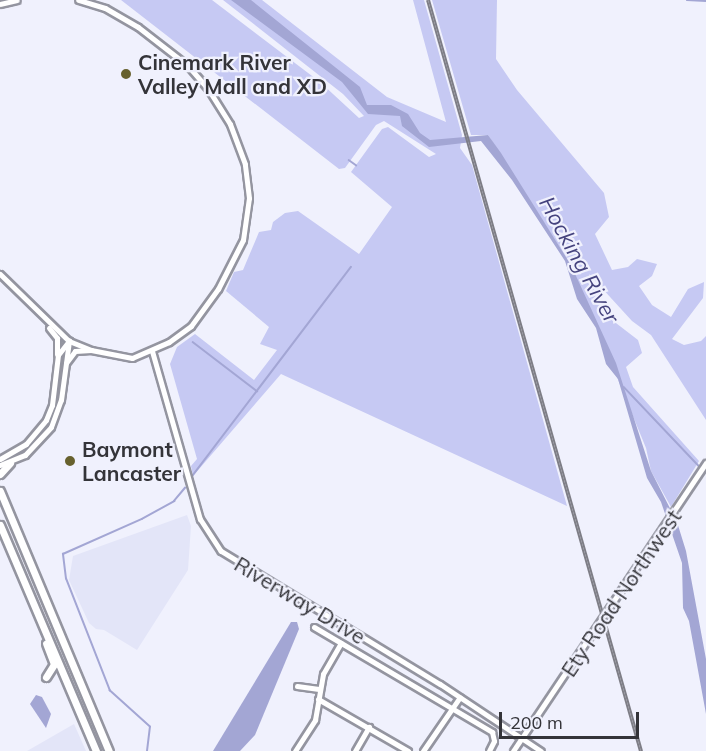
<!DOCTYPE html>
<html>
<head>
<meta charset="utf-8">
<style>
	body { margin:0 }
	#map { position:relative; width:706px; height:751px; overflow:hidden; background:#f0f1fd; font-family:Mulish,sans-serif }
	div>[style] { position:absolute }
	.built>* { inset:0; background:#e3e5f8 }
	.green>* { inset:0; background:#c6c9f3 }
	.water>* { inset:0; background:#a3a6d4 }
	.stream>* { height:1.5px; margin:-0.75px; padding:0 0.75px; transform-origin:0.75px; border-radius:0.75px; background:#a3a6d4 }
	.roads { filter:drop-shadow(2px 0 #9495a0) drop-shadow(-2px 0 #9495a0) drop-shadow(0 2px #9495a0) drop-shadow(0 -2px #9495a0) }
	.minor>* { height:5px; margin:-2.5px; padding:0 2.5px; transform-origin:2.5px; border-radius:2.5px; background:#fff }
	.major>* { height:7px; margin:-3.5px; padding:0 3.5px; transform-origin:3.5px; border-radius:3.5px; background:#fff }
	.rail>* { height:4px; margin-top:-2px; transform-origin:0; background:repeating-linear-gradient(90deg,#f0f1fd 0 4.5px,#7e7e86 0 9px); box-sizing:border-box; border-block:2px solid #7e7e86 }
	.dots>* { width:16px; height:16px; translate:-50% -50%; box-sizing:border-box; border:3px solid #f0f1fd; border-radius:50% }
	span { translate:-50% -50%; white-space:nowrap; text-align:center; line-height:1.15; -webkit-text-stroke:4.5px #f0f1fd; paint-order:stroke }
	.poi-label { font-size:21px; color:#343439; font-weight:700 }
	.left { translate:0 -50%; text-align:left }
	.street-label { font-size:21px; color:#343439 }
	.water-label { font-size:22px; color:#45437e; font-style:italic }
	.scale { position:absolute; left:499px; top:712px; width:140px; height:27px; box-sizing:border-box; border:3px solid #343439; border-top:0; padding-left:8px; font-size:18px; line-height:21px; white-space:nowrap; color:#343439; -webkit-text-stroke:4px #f0f1fd; paint-order:stroke }
</style>
</head>
<body>
<div id="map">
	<div class="built">
		<i style="clip-path:polygon(187px 515px,191px 526px,188px 570px,137px 650px,104px 630px,96px 629px,89px 623px,69px 580px,73px 556px)"></i>
		<i style="clip-path:polygon(74px 724px,86px 751px,27px 751px)"></i>
	</div>
	<div class="green">
		<i style="clip-path:polygon(121px 0,212px 0,320px 82px,359px 118px,364px 116px,343px 94px,223px 0,262px 0,387px 97px,446px 122px,413px 0,424px 0,462px 135px,460px 148px,472px 165px,567px 506px,281px 374px,193px 476px,191px 466px,197px 459px,170px 364px,177px 347px,195px 334px,254px 380px,277px 350px,260px 344px,269px 327px,226px 291px,234px 272px,243px 270px,259px 232px,271px 230px,273px 222px,285px 213px,298px 211px,359px 254px,392px 207px,351px 172px,382px 129px,388px 127px,429px 157px,436px 154px,384px 121px,376px 125px,345px 168px,339px 169px)"></i>
		<i style="clip-path:polygon(432px 0,497px 0,496px 59px,517px 90px,604px 193px,609px 217px,595px 234px,612px 270px,628px 267px,637px 259px,657px 264px,652px 276px,639px 286px,652px 305px,671px 317px,688px 289px,704px 282px,703px 298px,672px 339px,684px 345px,701px 341px,706px 336px,706px 420px,651px 335px,632px 321px,589px 274px,596px 295px,612px 320px,638px 340px,642px 353px,626px 367px,633px 387px,699px 461px,671px 507px,651px 471px,646px 448px,571px 265px,488px 135px,471px 135px)"></i>
	</div>
	<div class="water">
		<i style="clip-path:polygon(231px 0,251px 0,360px 87px,367px 105px,391px 105px,408px 114px,420px 133px,430px 140px,488px 135px,501px 153px,571px 265px,616px 363px,651px 471px,677px 522px,686px 551px,706px 659px,706px 714px,689px 621px,683px 608px,682px 563px,661px 502px,647px 478px,618px 379px,606px 364px,596px 328px,577px 299px,565px 261px,512px 180px,481px 141px,429px 147px,402px 126px,400px 116px,368px 114px,342px 82px)"></i>
		<i style="clip-path:polygon(291px 622px,297px 622px,299px 629px,255px 735px,240px 751px,213px 751px)"></i>
		<i style="clip-path:polygon(36px 695px,42px 697px,51px 714px,46px 728px,30px 704px)"></i>
	</div>
	<div class="stream">
		<i style="left:687px;top:0;width:19px;rotate:3deg"></i>
		<i style="left:349px;top:160px;width:9px;rotate:36deg"></i>
		<i style="left:193px;top:342px;width:81px;rotate:37.4deg"></i>
		<i style="left:624px;top:387px;width:112px;rotate:46.5deg"></i>
		<i style="left:190px;top:479px;width:266px;rotate:-52.8deg"></i>
		<i style="left:147px;top:751px;width:24px;rotate:-83deg"></i>
		<i style="left:150px;top:727px;width:54px;rotate:-138deg"></i>
		<i style="left:110px;top:691px;width:120px;rotate:-111.4deg"></i>
		<i style="left:66px;top:579px;width:25px;rotate:-97deg"></i>
		<i style="left:63px;top:554px;width:86px;rotate:-23.9deg"></i>
		<i style="left:142px;top:519px;width:37px;rotate:-29deg"></i>
		<i style="left:174px;top:501px;width:17px;rotate:-50deg"></i>
	</div>
	<div class="roads">
		<div class="minor">
			<i style="left:0;top:4px;width:17px;rotate:-13deg"></i>
			<i style="left:0;top:274px;width:96px;rotate:44.2deg"></i>
			<i style="left:69px;top:341px;width:24px;rotate:22deg"></i>
			<i style="left:91px;top:350px;width:42px;rotate:11deg"></i>
			<i style="left:132px;top:358px;width:40px;rotate:-23.4deg"></i>
			<i style="left:169px;top:342px;width:27px;rotate:-36deg"></i>
			<i style="left:191px;top:326px;width:46px;rotate:-53.9deg"></i>
			<i style="left:218px;top:289px;width:55px;rotate:-63deg"></i>
			<i style="left:243px;top:240px;width:42px;rotate:-81.9deg"></i>
			<i style="left:249px;top:198px;width:34px;rotate:-97deg"></i>
			<i style="left:245px;top:164px;width:43px;rotate:-110.6deg"></i>
			<i style="left:230px;top:124px;width:40px;rotate:-122deg"></i>
			<i style="left:209px;top:90px;width:33px;rotate:-131deg"></i>
			<i style="left:187px;top:65px;width:62px;rotate:-142.2deg"></i>
			<i style="left:138px;top:27px;width:38px;rotate:-150deg"></i>
			<i style="left:105px;top:8px;width:28px;rotate:-163deg"></i>
			<i style="left:49px;top:328px;width:13px;rotate:51deg"></i>
			<i style="left:57px;top:338px;width:16px;rotate:90deg"></i>
			<i style="left:152px;top:351px;width:175px;rotate:74.1deg"></i>
			<i style="left:200px;top:519px;width:38px;rotate:57deg"></i>
			<i style="left:221px;top:551px;width:256px;rotate:31.3deg"></i>
			<i style="left:440px;top:684px;width:121px;rotate:33.6deg"></i>
			<i style="left:66px;top:363px;width:15px;rotate:-53deg"></i>
			<i style="left:75px;top:351px;width:16px;rotate:-4deg"></i>
			<i style="left:0;top:459px;width:30px;rotate:-30deg"></i>
			<i style="left:26px;top:444px;width:31px;rotate:-50deg"></i>
			<i style="left:46px;top:420px;width:16px;rotate:-68deg"></i>
			<i style="left:52px;top:405px;width:50px;rotate:-83.2deg"></i>
			<i style="left:58px;top:355px;width:18px;rotate:-52deg"></i>
			<i style="left:0;top:465px;width:27px;rotate:-22deg"></i>
			<i style="left:25px;top:455px;width:38px;rotate:-47deg"></i>
			<i style="left:51px;top:427px;width:29px;rotate:-70deg"></i>
			<i style="left:61px;top:400px;width:60px;rotate:-82.3deg"></i>
			<i style="left:314px;top:627px;width:207px;rotate:30.5deg"></i>
			<i style="left:492px;top:732px;width:9px;rotate:77deg"></i>
			<i style="left:494px;top:741px;width:11px;rotate:117deg"></i>
			<i style="left:297px;top:686px;width:22px;rotate:8deg"></i>
			<i style="left:318px;top:699px;width:104px;rotate:30deg"></i>
			<i style="left:295px;top:751px;width:37px;rotate:-57deg"></i>
			<i style="left:315px;top:720px;width:47px;rotate:-80.1deg"></i>
			<i style="left:323px;top:674px;width:36px;rotate:-60deg"></i>
			<i style="left:355px;top:751px;width:28px;rotate:-60deg"></i>
			<i style="left:423px;top:751px;width:65px;rotate:-55.6deg"></i>
			<i style="left:513px;top:751px;width:347px;rotate:-56.2deg"></i>
		</div>
		<div class="major">
			<i style="left:0;top:474px;width:15px;rotate:-48deg"></i>
			<i style="left:0;top:491px;width:282px;rotate:67.3deg"></i>
			<i style="left:0;top:525px;width:246px;rotate:67deg"></i>
			<i style="left:46px;top:677px;width:15px;rotate:-58deg"></i>
			<i style="left:54px;top:664px;width:22px;rotate:-111deg"></i>
		</div>
	</div>
	<div class="rail">
		<i style="left:428px;top:0;width:781px;rotate:74.17deg"></i>
	</div>
	<div class="dots">
		<i style="left:126px;top:74px;background:#67612e"></i>
		<i style="left:70px;top:461px;background:#67612e"></i>
	</div>
	<div class="poi-label">
		<span class="left" style="left:138px;top:74px">Cinemark River<br>Valley Mall and XD</span>
		<span class="left" style="left:82px;top:461px">Baymont<br>Lancaster</span>
	</div>
	<div class="street-label">
		<span style="left:621px;top:593px;rotate:-56deg">Ety Road Northwest</span>
		<span style="left:300px;top:600px;rotate:31deg">Riverway Drive</span>
	</div>
	<div class="water-label">
		<span style="left:579px;top:260px;rotate:61deg">Hocking River</span>
	</div>
	<div class="scale">200 m</div>
</div>
</body>
</html>
